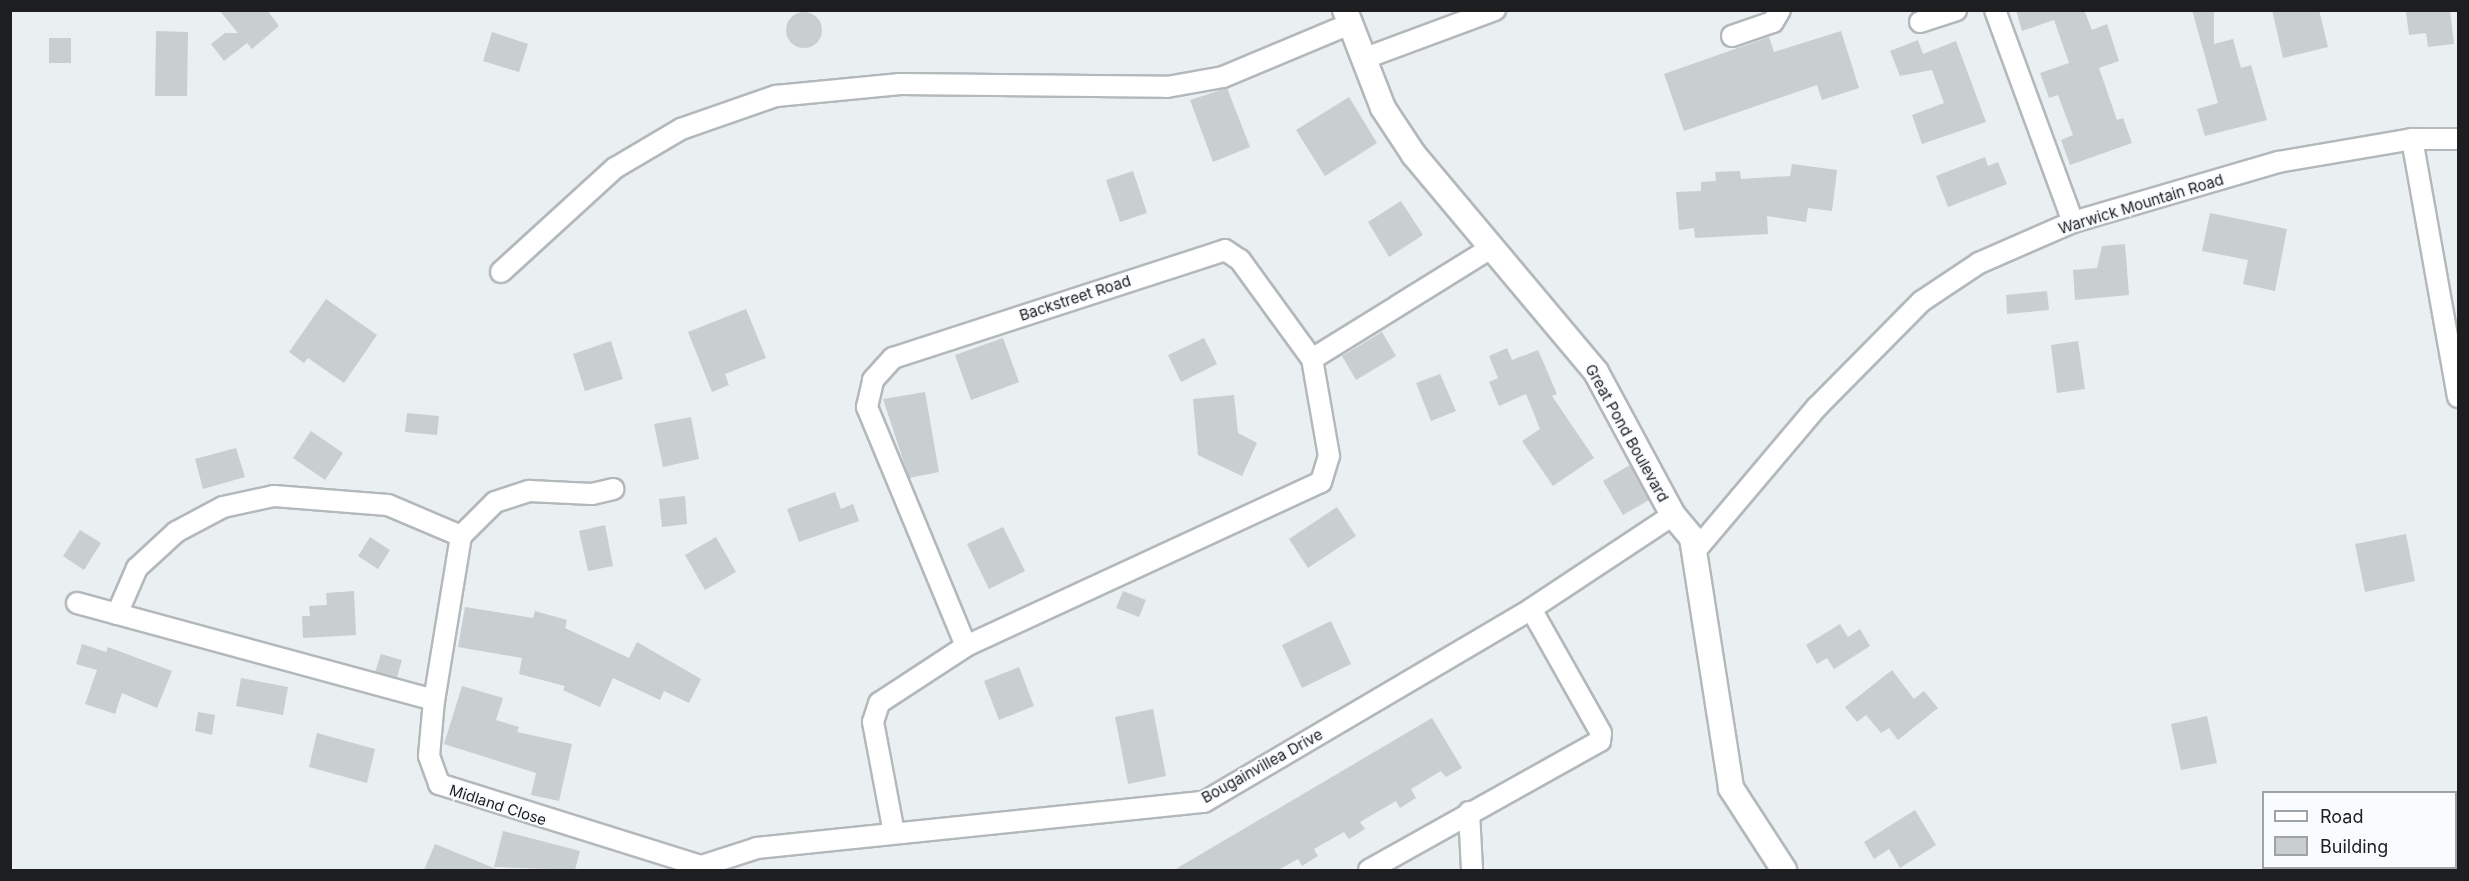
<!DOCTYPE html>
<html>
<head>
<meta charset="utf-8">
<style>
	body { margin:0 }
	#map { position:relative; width:2469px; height:881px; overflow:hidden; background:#eaeff2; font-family:Inter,sans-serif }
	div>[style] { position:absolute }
	.building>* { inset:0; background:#c9ced1 }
	.round { border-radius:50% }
	.roads { filter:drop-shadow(2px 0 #b3b8bb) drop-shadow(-2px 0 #b3b8bb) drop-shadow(0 2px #b3b8bb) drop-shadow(0 -2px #b3b8bb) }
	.minor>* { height:20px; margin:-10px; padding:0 10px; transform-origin:10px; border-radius:10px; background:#fff }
	.tertiary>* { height:24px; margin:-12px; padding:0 12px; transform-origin:12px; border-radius:12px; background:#fff }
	span { translate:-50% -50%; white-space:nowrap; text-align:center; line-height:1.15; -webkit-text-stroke:4.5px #f8fcff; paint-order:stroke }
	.street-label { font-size:15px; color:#1c1e1f }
	.frame { position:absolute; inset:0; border:12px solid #1c1e1f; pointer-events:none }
	.legend { position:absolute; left:2262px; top:791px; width:195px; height:78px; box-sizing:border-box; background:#f8fcff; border:2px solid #a0a3a5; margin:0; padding:8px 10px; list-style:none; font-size:18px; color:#1c1e1f }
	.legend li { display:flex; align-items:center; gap:12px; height:30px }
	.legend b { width:30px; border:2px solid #a0a3a5 }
</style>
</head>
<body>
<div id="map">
	<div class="building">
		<i style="clip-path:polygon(219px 10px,267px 10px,279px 26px,252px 49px,247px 43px,224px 61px,211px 44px,225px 33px,238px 33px)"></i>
		<i style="clip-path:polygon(2016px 10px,2084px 10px,2092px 30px,2107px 24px,2119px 61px,2099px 68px,2117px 120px,2123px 118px,2132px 143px,2070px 165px,2061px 140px,2073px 135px,2058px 95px,2049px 98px,2040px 73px,2069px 63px,2054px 20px,2022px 31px)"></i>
		<i style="clip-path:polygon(2192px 10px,2214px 10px,2214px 44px,2233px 39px,2241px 68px,2251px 65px,2267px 120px,2205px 136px,2197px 109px,2218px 103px)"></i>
		<i style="clip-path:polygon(2272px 10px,2319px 10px,2328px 47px,2283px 58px)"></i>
		<i style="clip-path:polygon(2450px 10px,2454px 44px,2428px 47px,2426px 33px,2409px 35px,2406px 12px)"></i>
		<i class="round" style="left:786px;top:12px;width:36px;height:36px"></i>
		<i style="clip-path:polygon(156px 31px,188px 32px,187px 96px,155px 96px)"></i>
		<i style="clip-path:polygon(1841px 31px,1859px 88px,1822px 100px,1817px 85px,1684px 131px,1664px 74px,1769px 37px,1774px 52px)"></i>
		<i style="clip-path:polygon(492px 32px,528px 44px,519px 72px,483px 61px)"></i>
		<i style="clip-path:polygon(49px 38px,71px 38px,71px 63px,49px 63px)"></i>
		<i style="clip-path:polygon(1918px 40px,1923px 54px,1956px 41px,1986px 122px,1922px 144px,1912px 115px,1944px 103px,1932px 70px,1900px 76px,1890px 51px)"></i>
		<i style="clip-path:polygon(1227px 88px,1250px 147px,1213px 162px,1190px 100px)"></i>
		<i style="clip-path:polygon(1349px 97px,1377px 143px,1325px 176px,1296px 130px)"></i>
		<i style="clip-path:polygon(1985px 157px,1988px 166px,1998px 162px,2007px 184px,1948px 207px,1936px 176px)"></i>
		<i style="clip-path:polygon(1792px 164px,1837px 170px,1832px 211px,1808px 208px,1806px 222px,1767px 216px,1768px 234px,1695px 238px,1694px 228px,1679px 230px,1676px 192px,1701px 191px,1701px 182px,1716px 181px,1715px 172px,1740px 171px,1741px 179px,1790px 176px)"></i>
		<i style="clip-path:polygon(1133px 171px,1147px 213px,1120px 222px,1106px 180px)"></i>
		<i style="clip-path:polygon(1401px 201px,1423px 235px,1389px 257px,1368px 222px)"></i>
		<i style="clip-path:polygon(2210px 213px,2287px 229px,2275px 291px,2243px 284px,2248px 260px,2202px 251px)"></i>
		<i style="clip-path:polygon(2125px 244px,2129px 295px,2075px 300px,2073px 270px,2097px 268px,2102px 246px)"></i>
		<i style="clip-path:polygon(2047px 291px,2049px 310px,2007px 314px,2006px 295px)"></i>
		<i style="clip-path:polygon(326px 299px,377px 335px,344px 383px,308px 358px,304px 363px,289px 352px)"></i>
		<i style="clip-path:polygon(746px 309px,766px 358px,725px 374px,729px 385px,712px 392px,688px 332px)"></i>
		<i style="clip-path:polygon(1382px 332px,1396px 356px,1356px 380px,1342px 356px)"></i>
		<i style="clip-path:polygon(1003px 338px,1019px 382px,971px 400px,955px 355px)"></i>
		<i style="clip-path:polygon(1204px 338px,1217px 364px,1181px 382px,1168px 355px)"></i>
		<i style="clip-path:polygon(611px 341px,623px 379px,585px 391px,573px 354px)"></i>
		<i style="clip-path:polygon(2078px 341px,2085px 389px,2057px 393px,2051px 345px)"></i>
		<i style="clip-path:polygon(1507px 348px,1512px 360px,1538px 350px,1557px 394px,1552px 396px,1594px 458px,1553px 486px,1522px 441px,1540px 429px,1526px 394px,1499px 406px,1489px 382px,1498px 378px,1489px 356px)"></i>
		<i style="clip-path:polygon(1440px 374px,1456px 411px,1431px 421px,1416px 383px)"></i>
		<i style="clip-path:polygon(925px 392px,939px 472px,909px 478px,883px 399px)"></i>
		<i style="clip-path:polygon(1234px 395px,1238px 433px,1257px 443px,1242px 476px,1198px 455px,1193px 399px)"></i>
		<i style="clip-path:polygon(407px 413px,439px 416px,437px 435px,405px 432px)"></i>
		<i style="clip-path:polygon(691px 417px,699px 459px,663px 467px,654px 424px)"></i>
		<i style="clip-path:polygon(311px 431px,343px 453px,325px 480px,293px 458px)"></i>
		<i style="clip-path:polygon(236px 448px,245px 477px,203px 489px,195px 459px)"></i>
		<i style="clip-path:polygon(1630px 465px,1649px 500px,1623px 515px,1603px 481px)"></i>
		<i style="clip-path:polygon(835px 492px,841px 509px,853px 504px,859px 521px,799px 542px,787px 509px)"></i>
		<i style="clip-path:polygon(685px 496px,687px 524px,662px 527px,659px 499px)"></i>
		<i style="clip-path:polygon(1337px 507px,1356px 536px,1308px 568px,1289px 539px)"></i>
		<i style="clip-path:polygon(605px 525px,613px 566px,588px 571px,579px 531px)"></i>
		<i style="clip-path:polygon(1003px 527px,1025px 571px,989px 589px,967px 544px)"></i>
		<i style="clip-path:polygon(80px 530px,101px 543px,84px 570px,63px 556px)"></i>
		<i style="clip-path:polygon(2406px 534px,2415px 581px,2365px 592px,2355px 544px)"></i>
		<i style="clip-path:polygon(370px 537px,390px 550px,378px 569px,358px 556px)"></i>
		<i style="clip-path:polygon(716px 537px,736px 572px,705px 590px,685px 555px)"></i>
		<i style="clip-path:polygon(354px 591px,356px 635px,303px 638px,302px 616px,310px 616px,309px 606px,327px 605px,326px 593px)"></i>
		<i style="clip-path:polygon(1123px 591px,1146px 600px,1139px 617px,1116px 608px)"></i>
		<i style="clip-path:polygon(465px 607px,533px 618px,535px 611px,567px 620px,565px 628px,629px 658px,637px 642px,701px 679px,689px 703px,664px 691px,660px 700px,613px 678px,600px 707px,563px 690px,565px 686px,519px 674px,522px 658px,458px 647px)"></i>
		<i style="clip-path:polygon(1331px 621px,1351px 664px,1302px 688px,1282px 645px)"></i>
		<i style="clip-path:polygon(1840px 624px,1848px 637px,1860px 629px,1870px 646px,1834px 669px,1827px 658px,1817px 664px,1806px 645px)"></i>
		<i style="clip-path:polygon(82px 644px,106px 652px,108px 647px,172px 671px,157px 708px,122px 693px,115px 714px,85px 704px,97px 670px,76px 664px)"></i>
		<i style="clip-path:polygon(381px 654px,402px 660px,397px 677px,375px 672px)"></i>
		<i style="clip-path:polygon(1019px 667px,1034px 706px,999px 720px,984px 681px)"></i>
		<i style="clip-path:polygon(1892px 670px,1914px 699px,1924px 691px,1938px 708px,1898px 740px,1889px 728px,1881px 733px,1866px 715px,1857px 722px,1845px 707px)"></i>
		<i style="clip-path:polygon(241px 678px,288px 687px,283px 715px,236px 706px)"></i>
		<i style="clip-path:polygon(462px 686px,503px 698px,496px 720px,519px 727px,517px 732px,572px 744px,559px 801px,531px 795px,536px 773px,444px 744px)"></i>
		<i style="clip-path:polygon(1153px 709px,1166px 776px,1128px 784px,1115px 717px)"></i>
		<i style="clip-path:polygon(198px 712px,215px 715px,212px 735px,195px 731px)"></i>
		<i style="clip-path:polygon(2207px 716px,2217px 763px,2181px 770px,2171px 724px)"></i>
		<i style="clip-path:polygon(1432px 718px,1462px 768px,1446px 777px,1441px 771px,1411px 789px,1416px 798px,1400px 808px,1396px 801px,1360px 822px,1365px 829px,1349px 839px,1344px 832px,1314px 849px,1318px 856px,1302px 866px,1298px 859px,1278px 870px,1174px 870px)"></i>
		<i style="clip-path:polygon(317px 733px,375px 749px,367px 783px,309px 767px)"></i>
		<i style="clip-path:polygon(1915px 810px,1936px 845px,1900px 868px,1889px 849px,1874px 859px,1864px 842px)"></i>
		<i style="clip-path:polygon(503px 831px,580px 851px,575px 870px,494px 867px)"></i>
		<i style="clip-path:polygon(435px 844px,499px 870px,424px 870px)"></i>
	</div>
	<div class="roads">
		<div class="minor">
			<i style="left:1995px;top:10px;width:226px;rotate:69.8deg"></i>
			<i style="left:1920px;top:22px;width:38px;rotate:-18deg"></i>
			<i style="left:1732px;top:36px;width:43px;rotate:-18.9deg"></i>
			<i style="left:1773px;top:22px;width:14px;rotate:-60deg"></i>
			<i style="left:1363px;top:59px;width:141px;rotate:-20.4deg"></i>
			<i style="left:2412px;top:139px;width:262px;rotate:79.9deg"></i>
			<i style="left:501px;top:272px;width:154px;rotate:-42.4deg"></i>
			<i style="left:615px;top:168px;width:77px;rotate:-30.6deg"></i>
			<i style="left:681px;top:129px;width:101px;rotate:-19.2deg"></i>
			<i style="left:776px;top:96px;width:125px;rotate:-5.5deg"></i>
			<i style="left:900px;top:84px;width:267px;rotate:0.6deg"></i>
			<i style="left:1167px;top:87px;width:57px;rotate:-10.1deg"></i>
			<i style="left:1223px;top:77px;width:138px;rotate:-22.7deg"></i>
			<i style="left:461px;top:536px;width:166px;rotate:99.3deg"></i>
			<i style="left:434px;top:700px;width:56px;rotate:95.1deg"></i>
			<i style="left:429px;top:756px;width:30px;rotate:70deg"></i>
			<i style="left:439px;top:784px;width:271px;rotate:17.4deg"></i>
			<i style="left:461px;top:536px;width:48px;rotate:-45deg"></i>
			<i style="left:495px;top:502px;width:36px;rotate:-18deg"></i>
			<i style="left:529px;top:491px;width:63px;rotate:2.7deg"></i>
			<i style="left:592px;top:494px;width:22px;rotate:-13deg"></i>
			<i style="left:1696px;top:550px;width:187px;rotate:-49.8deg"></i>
			<i style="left:1817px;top:407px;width:149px;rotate:-45.3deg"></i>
			<i style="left:1922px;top:301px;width:69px;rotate:-33.7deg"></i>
			<i style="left:1979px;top:263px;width:103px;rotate:-23.6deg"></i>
			<i style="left:2073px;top:222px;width:214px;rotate:-16.3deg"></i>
			<i style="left:2278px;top:162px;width:136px;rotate:-9.7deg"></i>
			<i style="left:2412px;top:139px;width:46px"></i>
			<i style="left:77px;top:603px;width:370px;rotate:15.2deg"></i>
			<i style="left:117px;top:614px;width:50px;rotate:-66.5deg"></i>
			<i style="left:137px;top:568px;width:53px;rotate:-42.7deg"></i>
			<i style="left:176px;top:532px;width:53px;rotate:-28deg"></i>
			<i style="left:223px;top:507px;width:52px;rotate:-12.2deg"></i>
			<i style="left:274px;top:496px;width:114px;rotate:4.5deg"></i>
			<i style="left:388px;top:505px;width:79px;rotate:23deg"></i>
			<i style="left:966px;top:646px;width:259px;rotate:-112.5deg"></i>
			<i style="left:867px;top:407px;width:28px;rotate:-77deg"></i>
			<i style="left:873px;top:380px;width:30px;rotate:-48deg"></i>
			<i style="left:893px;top:358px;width:349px;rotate:-18deg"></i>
			<i style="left:1225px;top:250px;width:18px;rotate:34deg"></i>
			<i style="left:1240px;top:260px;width:122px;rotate:54deg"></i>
			<i style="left:1312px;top:359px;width:211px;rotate:-31.8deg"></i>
			<i style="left:1469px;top:812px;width:58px;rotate:87deg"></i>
			<i style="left:894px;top:833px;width:113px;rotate:-100.7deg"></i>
			<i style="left:873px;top:722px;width:20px;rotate:-72deg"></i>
			<i style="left:879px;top:703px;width:104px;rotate:-33.2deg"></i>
			<i style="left:966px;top:646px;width:391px;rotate:-24.8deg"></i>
			<i style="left:1321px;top:482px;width:27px;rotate:-73deg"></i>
			<i style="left:1329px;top:456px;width:98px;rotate:-99.9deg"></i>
			<i style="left:689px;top:870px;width:71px;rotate:-17.9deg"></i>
			<i style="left:757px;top:848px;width:449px;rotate:-5.9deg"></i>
			<i style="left:1204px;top:802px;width:380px;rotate:-30.5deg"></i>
			<i style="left:1531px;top:609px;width:170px;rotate:-33.5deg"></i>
			<i style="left:1369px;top:870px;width:265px;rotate:-29.2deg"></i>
			<i style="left:1600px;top:741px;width:8px;rotate:-83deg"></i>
			<i style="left:1601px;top:733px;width:142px;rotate:-119.4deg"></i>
		</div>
		<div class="tertiary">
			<i style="left:1345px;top:10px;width:105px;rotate:68.8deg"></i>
			<i style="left:1383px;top:108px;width:56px;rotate:56.6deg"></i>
			<i style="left:1414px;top:155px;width:283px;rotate:50deg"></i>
			<i style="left:1596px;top:372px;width:162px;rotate:61.7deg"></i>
			<i style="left:1673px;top:515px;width:30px;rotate:50deg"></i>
			<i style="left:1692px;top:538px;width:253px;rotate:81.1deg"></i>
			<i style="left:1731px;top:788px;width:98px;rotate:57.1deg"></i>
		</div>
	</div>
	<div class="street-label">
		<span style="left:2141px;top:204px;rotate:-17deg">Warwick Mountain Road</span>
		<span style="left:1075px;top:298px;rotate:-18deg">Backstreet Road</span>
		<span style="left:1627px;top:433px;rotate:61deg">Great Pond Boulevard</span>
		<span style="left:1262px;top:766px;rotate:-29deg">Bougainvillea Drive</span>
		<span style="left:498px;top:805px;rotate:18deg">Midland Close</span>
	</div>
	<div class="frame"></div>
	<ul class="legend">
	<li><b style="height:8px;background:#fff"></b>Road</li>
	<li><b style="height:16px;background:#c9ced1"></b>Building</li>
	</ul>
</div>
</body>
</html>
